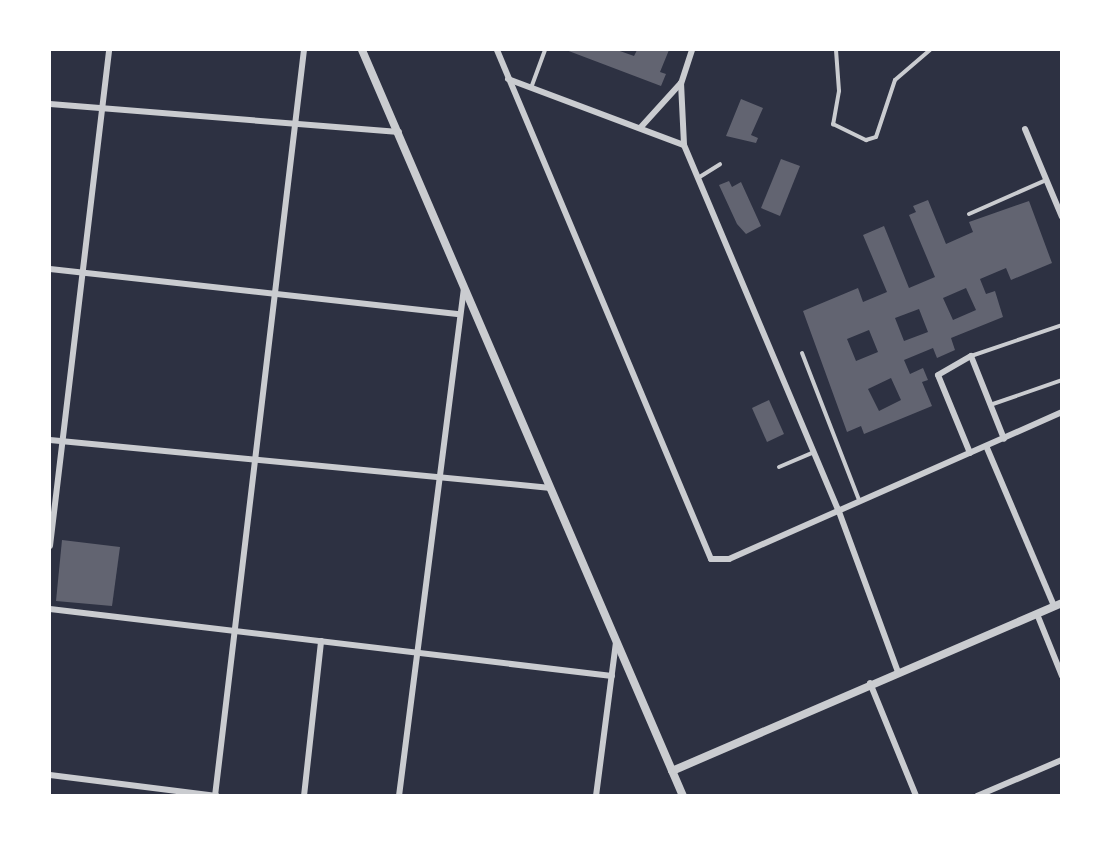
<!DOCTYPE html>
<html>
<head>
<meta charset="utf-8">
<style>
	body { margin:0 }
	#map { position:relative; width:1111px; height:845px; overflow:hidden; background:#2d3142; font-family:"Alegreya Sans",sans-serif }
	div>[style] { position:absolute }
	.building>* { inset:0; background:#626471 }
	.service>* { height:4px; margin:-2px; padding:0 2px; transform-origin:2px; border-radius:2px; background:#caccd0 }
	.minor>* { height:6px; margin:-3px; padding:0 3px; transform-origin:3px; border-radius:3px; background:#caccd0 }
	.tertiary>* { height:8px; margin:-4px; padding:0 4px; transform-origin:4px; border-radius:4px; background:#caccd0 }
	span { translate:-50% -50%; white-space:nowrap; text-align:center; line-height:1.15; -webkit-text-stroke:5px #fff; paint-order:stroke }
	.frame { position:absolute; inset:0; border:51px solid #fff; pointer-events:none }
</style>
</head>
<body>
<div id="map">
	<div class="building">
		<i style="clip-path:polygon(566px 50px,617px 50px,634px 56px,637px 50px,669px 50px,660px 72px,666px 74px,661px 86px)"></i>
		<i style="clip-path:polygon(741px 99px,763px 108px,751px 135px,758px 138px,756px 143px,726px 136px)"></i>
		<i style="clip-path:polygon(781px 159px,800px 166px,780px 216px,761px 208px)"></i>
		<i style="clip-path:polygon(729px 181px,732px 187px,741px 182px,761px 226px,746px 234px,737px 224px,719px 185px)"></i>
		<i style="clip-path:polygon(evenodd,928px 200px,946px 244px,973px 232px,969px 222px,1029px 201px,1052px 263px,1011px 280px,1006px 268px,980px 279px,986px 294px,995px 291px,1003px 317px,951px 338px,955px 350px,937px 358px,933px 348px,904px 360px,910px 374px,923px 368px,928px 380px,922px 382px,932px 406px,864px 434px,861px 426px,847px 432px,803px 311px,858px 288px,863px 302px,887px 292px,863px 235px,884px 226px,909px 288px,935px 277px,909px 215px,916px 212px,913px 206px,928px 200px,966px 288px,976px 310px,953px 320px,943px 298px,966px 288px,928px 200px,919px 309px,928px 332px,904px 341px,895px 318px,919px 309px,928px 200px,869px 330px,878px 352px,856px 361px,847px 339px,869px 330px,928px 200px,891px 378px,901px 400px,879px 411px,868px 389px,891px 378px)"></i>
		<i style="clip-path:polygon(769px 400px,784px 434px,767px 442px,752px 408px)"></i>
		<i style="clip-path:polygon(62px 540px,120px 547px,112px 606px,56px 601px)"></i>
	</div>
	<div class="service">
		<i style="left:836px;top:50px;width:41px;rotate:85.8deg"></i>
		<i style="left:839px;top:91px;width:34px;rotate:100deg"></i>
		<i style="left:833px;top:124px;width:37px;rotate:26deg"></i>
		<i style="left:866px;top:140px;width:10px;rotate:-17deg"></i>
		<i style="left:876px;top:137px;width:60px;rotate:-71.6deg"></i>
		<i style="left:895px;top:80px;width:46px;rotate:-40.6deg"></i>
		<i style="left:531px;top:88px;width:40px;rotate:-69.8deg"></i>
		<i style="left:698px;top:178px;width:26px;rotate:-32deg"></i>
		<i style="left:969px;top:214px;width:84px;rotate:-23.8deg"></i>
		<i style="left:802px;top:353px;width:158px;rotate:68.8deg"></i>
		<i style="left:971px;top:356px;width:96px;rotate:-18.8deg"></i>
		<i style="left:990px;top:405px;width:76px;rotate:-19.1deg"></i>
		<i style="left:779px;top:467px;width:36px;rotate:-23deg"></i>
	</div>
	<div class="minor">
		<i style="left:497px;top:50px;width:552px;rotate:67.2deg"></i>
		<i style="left:711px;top:559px;width:18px"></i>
		<i style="left:729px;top:559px;width:364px;rotate:-23.8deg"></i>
		<i style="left:692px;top:50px;width:35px;rotate:108deg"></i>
		<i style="left:681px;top:83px;width:62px;rotate:87.2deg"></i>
		<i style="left:684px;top:145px;width:395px;rotate:67.1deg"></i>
		<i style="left:838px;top:509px;width:174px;rotate:69.8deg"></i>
		<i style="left:508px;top:79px;width:188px;rotate:20.6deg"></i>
		<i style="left:50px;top:104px;width:350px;rotate:4.6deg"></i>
		<i style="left:641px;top:127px;width:58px;rotate:-47.8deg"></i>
		<i style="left:1025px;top:129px;width:95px;rotate:67.2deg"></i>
		<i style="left:50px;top:269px;width:412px;rotate:6.3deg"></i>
		<i style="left:50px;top:440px;width:503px;rotate:5.47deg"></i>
		<i style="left:987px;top:448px;width:172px;rotate:67deg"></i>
		<i style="left:970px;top:453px;width:84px;rotate:-112.3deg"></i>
		<i style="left:938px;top:375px;width:38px;rotate:-30deg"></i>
		<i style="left:971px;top:356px;width:89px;rotate:68.3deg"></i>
		<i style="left:50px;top:546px;width:499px;rotate:-83.2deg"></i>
		<i style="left:50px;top:609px;width:566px;rotate:6.8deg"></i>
		<i style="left:1037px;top:614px;width:67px;rotate:68deg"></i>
		<i style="left:870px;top:683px;width:122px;rotate:67.8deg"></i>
		<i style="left:50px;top:775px;width:168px;rotate:7.2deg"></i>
		<i style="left:215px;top:796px;width:751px;rotate:-83.2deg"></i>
		<i style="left:304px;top:796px;width:156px;rotate:-83.7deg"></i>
		<i style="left:399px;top:796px;width:512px;rotate:-82.71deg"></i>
		<i style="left:596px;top:796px;width:156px;rotate:-82.6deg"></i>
		<i style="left:977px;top:796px;width:92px;rotate:-23deg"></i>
	</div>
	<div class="tertiary">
		<i style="left:362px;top:50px;width:812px;rotate:66.72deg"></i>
		<i style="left:672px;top:771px;width:425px;rotate:-23.3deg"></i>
	</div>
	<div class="frame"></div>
</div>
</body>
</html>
